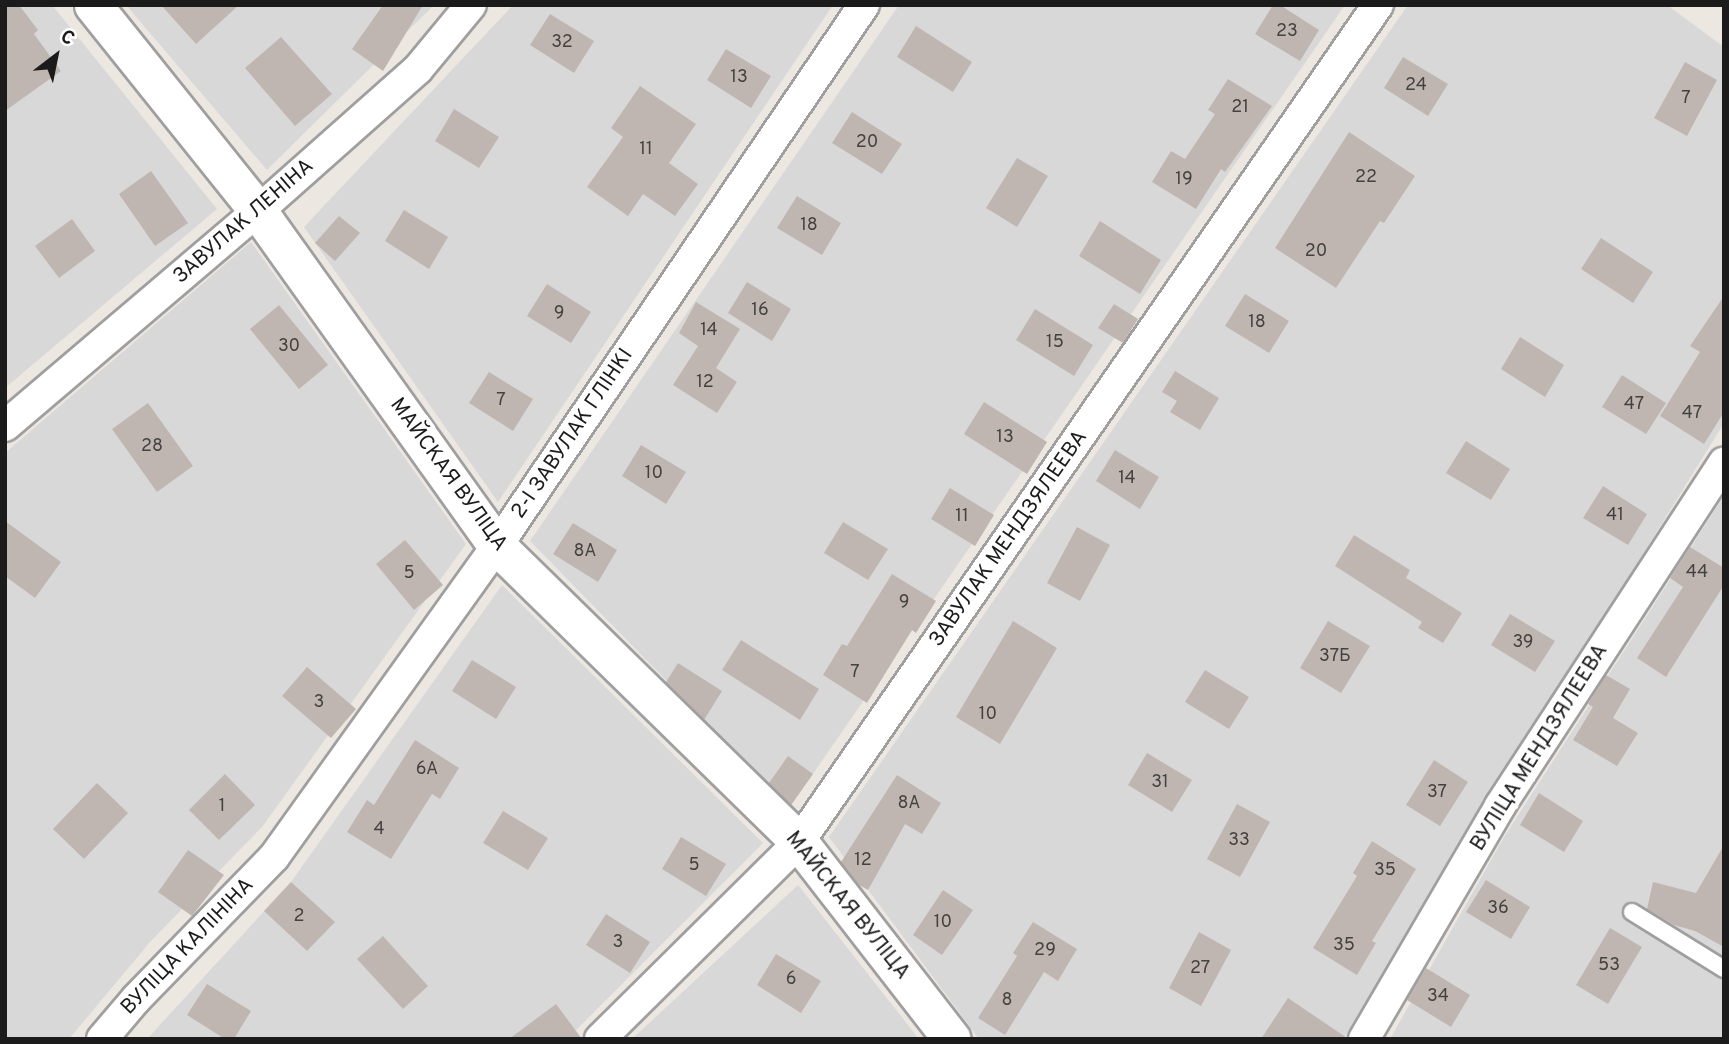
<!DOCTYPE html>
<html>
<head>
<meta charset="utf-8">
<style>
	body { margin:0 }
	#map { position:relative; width:1729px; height:1044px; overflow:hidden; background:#ece7e1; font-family:Overpass,sans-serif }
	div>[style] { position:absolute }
	.residential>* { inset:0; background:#d9d8d8 }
	.building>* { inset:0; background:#c0b6b1 }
	.roads { filter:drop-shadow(2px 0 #9f9f9f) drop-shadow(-2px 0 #9f9f9f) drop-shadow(0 2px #9f9f9f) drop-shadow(0 -2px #9f9f9f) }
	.service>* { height:16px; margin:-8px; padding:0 8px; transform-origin:8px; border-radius:8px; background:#fff }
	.minor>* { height:30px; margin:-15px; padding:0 15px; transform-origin:15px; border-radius:15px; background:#fff }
	.tertiary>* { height:37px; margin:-18.5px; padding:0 18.5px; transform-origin:18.5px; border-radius:18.5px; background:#fff }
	span { translate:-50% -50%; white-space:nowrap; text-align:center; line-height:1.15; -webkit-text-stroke:7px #fff; paint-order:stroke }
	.number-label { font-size:18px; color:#444240 }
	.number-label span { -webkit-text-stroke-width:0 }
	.street-label { font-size:21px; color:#1b1b1b }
	.frame { position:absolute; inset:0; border:7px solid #1b1b1b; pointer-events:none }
	.north { position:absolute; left:21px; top:21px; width:70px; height:70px; -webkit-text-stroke:5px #fff; paint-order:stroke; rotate:32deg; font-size:19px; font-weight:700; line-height:28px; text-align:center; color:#1b1b1b }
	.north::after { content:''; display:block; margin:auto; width:24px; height:32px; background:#1b1b1b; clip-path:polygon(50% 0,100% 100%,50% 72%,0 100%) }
</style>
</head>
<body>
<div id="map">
	<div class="residential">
		<i style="clip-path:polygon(5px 5px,52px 5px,217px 209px,5px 388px)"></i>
		<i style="clip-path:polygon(126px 5px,434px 5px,267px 170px)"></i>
		<i style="clip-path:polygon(513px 5px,833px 5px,498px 502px,304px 227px)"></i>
		<i style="clip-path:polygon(899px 5px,1345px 5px,790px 807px,530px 541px)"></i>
		<i style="clip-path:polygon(1408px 5px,1667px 5px,1724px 47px,1724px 423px,1343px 1039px,979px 1039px,829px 837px)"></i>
		<i style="clip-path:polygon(251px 242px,466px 544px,262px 827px,150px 942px,69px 1039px,5px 1039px,5px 453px)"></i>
		<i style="clip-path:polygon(1724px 496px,1724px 1039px,1390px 1039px,1504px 837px)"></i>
		<i style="clip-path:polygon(502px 585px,763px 843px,567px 1039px,147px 1039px,291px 882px)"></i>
		<i style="clip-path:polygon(798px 885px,919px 1039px,632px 1039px)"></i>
	</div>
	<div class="building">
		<i style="clip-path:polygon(5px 5px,19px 5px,38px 30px,34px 34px,61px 71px,5px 111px)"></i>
		<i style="clip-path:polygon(161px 5px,239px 5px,196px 44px)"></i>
		<i style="clip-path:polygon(383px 5px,423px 5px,383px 71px,352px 49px)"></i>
		<i style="clip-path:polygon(1273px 5px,1280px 5px,1319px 30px,1300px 61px,1255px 34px)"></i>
		<i style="clip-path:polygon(550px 14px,594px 41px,574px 73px,530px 45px)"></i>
		<i style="clip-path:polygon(916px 26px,972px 62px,953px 92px,897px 57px)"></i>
		<i style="clip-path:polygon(281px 37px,332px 94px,295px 126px,245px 68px)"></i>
		<i style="clip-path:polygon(726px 49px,771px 76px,751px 108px,707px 80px)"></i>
		<i style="clip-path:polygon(1403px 57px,1448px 84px,1428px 116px,1384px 88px)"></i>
		<i style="clip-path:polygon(1685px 62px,1717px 80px,1687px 136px,1654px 118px)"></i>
		<i style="clip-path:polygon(1228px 79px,1272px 106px,1225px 172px,1221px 169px,1196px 209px,1152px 182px,1171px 151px,1185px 159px,1215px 114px,1208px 110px)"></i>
		<i style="clip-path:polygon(640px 86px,696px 124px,669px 163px,698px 184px,675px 216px,643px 194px,628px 216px,587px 187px,623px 137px,611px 128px)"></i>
		<i style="clip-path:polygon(454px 109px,499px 137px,479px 168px,435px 141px)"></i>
		<i style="clip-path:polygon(852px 112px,902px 144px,882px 174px,832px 143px)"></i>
		<i style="clip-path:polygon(1349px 132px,1415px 176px,1384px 223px,1380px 221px,1336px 288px,1275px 248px)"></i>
		<i style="clip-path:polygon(1017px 158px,1048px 176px,1017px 227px,986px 208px)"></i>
		<i style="clip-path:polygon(151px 171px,188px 223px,155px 246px,119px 194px)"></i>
		<i style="clip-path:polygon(797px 196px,841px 223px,822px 255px,777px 228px)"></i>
		<i style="clip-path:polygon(404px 210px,448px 237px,429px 269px,385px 241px)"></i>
		<i style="clip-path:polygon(339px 216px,360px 233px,335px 261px,315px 243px)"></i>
		<i style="clip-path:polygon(72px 219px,95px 251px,59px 278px,35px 246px)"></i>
		<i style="clip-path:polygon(1100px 221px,1161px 260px,1140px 294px,1079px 256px)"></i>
		<i style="clip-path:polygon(1601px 238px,1653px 272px,1633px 303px,1581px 269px)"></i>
		<i style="clip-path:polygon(747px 282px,791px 309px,772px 341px,728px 313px)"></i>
		<i style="clip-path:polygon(547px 284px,591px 312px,571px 343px,527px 316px)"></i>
		<i style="clip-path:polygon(1245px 294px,1289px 321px,1269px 353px,1225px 326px)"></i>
		<i style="clip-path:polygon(1724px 296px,1724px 412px,1704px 444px,1660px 416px,1700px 352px,1690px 346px)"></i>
		<i style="clip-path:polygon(696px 302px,740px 329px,716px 368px,737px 382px,717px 413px,673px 385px,698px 346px,679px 333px)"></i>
		<i style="clip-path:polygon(1114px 304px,1138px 319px,1123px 343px,1098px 328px)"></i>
		<i style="clip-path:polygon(279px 305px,328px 365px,299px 389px,250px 329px)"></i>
		<i style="clip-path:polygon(1035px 309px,1093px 345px,1074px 376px,1016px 340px)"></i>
		<i style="clip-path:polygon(1520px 337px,1564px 365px,1545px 397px,1501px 369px)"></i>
		<i style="clip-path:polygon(1175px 371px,1219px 398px,1200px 430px,1170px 412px,1177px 401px,1162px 392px)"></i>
		<i style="clip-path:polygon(489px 372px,533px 399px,513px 431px,469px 403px)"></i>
		<i style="clip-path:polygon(1622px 375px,1666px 403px,1646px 434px,1602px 407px)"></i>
		<i style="clip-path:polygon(984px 402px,1047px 442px,1027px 474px,964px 434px)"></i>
		<i style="clip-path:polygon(148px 403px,193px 466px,157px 492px,112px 429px)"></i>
		<i style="clip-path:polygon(1466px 441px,1510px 469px,1491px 500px,1446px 473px)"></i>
		<i style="clip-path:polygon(641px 445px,686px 472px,666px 504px,622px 476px)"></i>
		<i style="clip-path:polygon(1115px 450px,1159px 477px,1140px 509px,1096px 481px)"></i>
		<i style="clip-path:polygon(1603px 486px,1647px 514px,1628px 545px,1583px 518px)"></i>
		<i style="clip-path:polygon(950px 488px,994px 515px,975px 546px,931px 519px)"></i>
		<i style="clip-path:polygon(5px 521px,61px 562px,35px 598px,5px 576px)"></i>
		<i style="clip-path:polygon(843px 522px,888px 549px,868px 580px,824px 553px)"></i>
		<i style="clip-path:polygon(573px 523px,617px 550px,598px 582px,553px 554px)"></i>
		<i style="clip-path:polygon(1077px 527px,1110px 545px,1080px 601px,1047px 583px)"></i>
		<i style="clip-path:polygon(1354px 535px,1410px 570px,1406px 578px,1462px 613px,1443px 643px,1418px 628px,1422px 622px,1335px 566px)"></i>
		<i style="clip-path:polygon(405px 540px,443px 585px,414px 610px,376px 564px)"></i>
		<i style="clip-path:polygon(1690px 547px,1724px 568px,1724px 585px,1666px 677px,1637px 658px,1683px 587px,1670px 578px)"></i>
		<i style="clip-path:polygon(892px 574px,936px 601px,916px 633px,912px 630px,867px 703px,823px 675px,842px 644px,847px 646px)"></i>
		<i style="clip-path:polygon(1510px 614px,1555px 641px,1535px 672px,1491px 645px)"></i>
		<i style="clip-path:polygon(1013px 621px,1057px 648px,1000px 744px,956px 717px)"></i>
		<i style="clip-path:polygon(1328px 621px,1370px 646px,1341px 693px,1300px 668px)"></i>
		<i style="clip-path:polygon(741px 640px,819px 689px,800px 720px,722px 670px)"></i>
		<i style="clip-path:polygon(472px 660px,516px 687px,496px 719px,452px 691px)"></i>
		<i style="clip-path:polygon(678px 663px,722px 691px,704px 720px,666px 682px)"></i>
		<i style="clip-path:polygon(307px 667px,356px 709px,331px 738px,282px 696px)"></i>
		<i style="clip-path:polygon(1205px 670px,1249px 697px,1229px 729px,1185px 702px)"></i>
		<i style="clip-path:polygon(1606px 675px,1630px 689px,1613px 718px,1638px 733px,1617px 766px,1573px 740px,1593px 707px,1588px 704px)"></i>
		<i style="clip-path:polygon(415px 740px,459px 768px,440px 799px,432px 794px,391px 859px,347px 832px,367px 800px,374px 805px)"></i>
		<i style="clip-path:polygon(1147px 753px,1192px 780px,1172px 812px,1128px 785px)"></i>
		<i style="clip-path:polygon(788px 756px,813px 774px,791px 805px,769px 783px)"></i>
		<i style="clip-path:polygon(1434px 760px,1468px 782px,1440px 826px,1406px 805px)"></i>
		<i style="clip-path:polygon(225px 774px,255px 805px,219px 840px,189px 810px)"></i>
		<i style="clip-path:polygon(897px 775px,941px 803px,922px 834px,905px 824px,868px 890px,859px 885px,841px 862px)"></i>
		<i style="clip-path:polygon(97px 783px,128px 813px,84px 859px,53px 829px)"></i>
		<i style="clip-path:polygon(1539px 793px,1583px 821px,1564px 852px,1520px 825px)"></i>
		<i style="clip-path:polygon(1237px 804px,1270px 822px,1240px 877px,1207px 859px)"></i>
		<i style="clip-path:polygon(503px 811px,548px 838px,528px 870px,483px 843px)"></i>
		<i style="clip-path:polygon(681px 837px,726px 864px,706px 896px,662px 869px)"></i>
		<i style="clip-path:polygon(1372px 841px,1416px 869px,1372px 941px,1376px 943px,1357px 975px,1313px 948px,1357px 876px,1353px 873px)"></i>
		<i style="clip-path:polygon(1724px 845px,1724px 947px,1695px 931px,1674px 925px,1647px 909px,1653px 882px,1696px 893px)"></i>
		<i style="clip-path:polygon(188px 850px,224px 875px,192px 916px,158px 892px)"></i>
		<i style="clip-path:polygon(1486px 880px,1530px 907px,1511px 939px,1466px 912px)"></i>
		<i style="clip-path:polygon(291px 882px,335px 922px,307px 951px,264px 911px)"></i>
		<i style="clip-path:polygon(943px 890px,973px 910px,942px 955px,913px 935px)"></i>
		<i style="clip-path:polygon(606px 914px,650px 942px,630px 973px,586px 945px)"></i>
		<i style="clip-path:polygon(1033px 922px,1077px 949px,1058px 981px,1044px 972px,1005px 1035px,978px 1018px,1017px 956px,1013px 953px)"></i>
		<i style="clip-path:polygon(1610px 928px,1642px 947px,1608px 1004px,1576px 985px)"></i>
		<i style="clip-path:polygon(1199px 932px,1231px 950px,1201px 1006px,1169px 988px)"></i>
		<i style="clip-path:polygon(383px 936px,428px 986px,403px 1009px,357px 959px)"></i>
		<i style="clip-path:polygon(776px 954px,821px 981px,801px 1013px,757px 985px)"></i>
		<i style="clip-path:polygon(1426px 968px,1470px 995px,1451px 1027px,1407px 1000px)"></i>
		<i style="clip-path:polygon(207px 984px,251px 1011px,234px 1039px,225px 1039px,187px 1015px)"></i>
		<i style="clip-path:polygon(1288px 998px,1347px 1038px,1347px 1039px,1261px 1039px)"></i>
		<i style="clip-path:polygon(556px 1004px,582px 1039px,509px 1039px)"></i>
	</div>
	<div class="roads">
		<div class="service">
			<i style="left:1632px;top:912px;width:108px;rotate:31.8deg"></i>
		</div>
		<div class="minor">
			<i style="left:5px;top:426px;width:332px;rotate:-40.4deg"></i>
			<i style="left:258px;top:211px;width:214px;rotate:-41.6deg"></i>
			<i style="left:418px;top:69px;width:83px;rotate:-50.4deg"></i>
			<i style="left:102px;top:1039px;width:52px;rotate:-49.6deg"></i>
			<i style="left:136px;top:999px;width:198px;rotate:-45.8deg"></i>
			<i style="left:274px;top:857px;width:383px;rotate:-54.4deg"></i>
			<i style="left:497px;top:546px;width:654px;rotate:-55.85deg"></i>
			<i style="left:600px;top:1039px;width:280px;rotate:-44.7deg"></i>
			<i style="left:799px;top:842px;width:1018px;rotate:-55.33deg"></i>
			<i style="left:1364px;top:1039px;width:270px;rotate:-59.7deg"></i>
			<i style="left:1500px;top:806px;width:410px;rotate:-56.9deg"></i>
		</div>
		<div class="tertiary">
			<i style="left:93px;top:5px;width:264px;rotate:51.3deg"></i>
			<i style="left:258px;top:211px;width:412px;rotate:54.5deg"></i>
			<i style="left:497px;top:546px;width:423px;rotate:44.4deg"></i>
			<i style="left:799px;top:842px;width:249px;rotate:52.2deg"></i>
		</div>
	</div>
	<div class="number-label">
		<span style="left:1287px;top:32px">23</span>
		<span style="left:562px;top:43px">32</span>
		<span style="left:739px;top:78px">13</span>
		<span style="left:1416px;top:86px">24</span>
		<span style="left:1686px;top:99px">7</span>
		<span style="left:1240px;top:108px">21</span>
		<span style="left:867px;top:143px">20</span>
		<span style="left:646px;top:150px">11</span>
		<span style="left:1366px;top:178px">22</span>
		<span style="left:1184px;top:180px">19</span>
		<span style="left:809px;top:226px">18</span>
		<span style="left:1316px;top:252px">20</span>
		<span style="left:760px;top:311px">16</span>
		<span style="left:559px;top:314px">9</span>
		<span style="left:1257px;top:323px">18</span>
		<span style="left:709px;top:331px">14</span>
		<span style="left:1055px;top:343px">15</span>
		<span style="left:289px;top:347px">30</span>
		<span style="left:705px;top:383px">12</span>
		<span style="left:501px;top:401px">7</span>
		<span style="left:1634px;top:405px">47</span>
		<span style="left:1692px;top:414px">47</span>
		<span style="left:1005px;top:438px">13</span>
		<span style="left:152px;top:447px">28</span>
		<span style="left:654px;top:474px">10</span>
		<span style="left:1127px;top:479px">14</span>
		<span style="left:1615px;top:516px">41</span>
		<span style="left:962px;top:517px">11</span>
		<span style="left:585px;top:552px">8А</span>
		<span style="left:1697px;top:573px">44</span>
		<span style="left:409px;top:574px">5</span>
		<span style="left:904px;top:603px">9</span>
		<span style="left:1523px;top:643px">39</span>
		<span style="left:1335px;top:657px">37Б</span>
		<span style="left:855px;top:673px">7</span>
		<span style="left:319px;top:703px">3</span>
		<span style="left:988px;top:715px">10</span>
		<span style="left:427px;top:770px">6А</span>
		<span style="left:1160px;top:783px">31</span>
		<span style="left:1437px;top:793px">37</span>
		<span style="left:909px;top:804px">8А</span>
		<span style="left:222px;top:807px">1</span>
		<span style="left:379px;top:830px">4</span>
		<span style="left:1239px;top:841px">33</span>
		<span style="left:863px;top:861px">12</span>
		<span style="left:694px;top:866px">5</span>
		<span style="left:1385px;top:871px">35</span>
		<span style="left:1498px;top:909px">36</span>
		<span style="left:299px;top:917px">2</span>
		<span style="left:943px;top:923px">10</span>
		<span style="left:618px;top:943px">3</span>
		<span style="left:1344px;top:946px">35</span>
		<span style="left:1045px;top:951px">29</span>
		<span style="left:1609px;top:966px">53</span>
		<span style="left:1200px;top:969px">27</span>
		<span style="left:791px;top:980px">6</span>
		<span style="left:1438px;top:997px">34</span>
		<span style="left:1007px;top:1001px">8</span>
	</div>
	<div class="street-label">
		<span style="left:244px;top:222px;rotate:-41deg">ЗАВУЛАК ЛЕНІНА</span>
		<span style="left:573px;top:434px;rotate:-56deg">2-І ЗАВУЛАК ГЛІНКІ</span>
		<span style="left:448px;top:475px;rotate:54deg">МАЙСКАЯ ВУЛІЦА</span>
		<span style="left:1009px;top:539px;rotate:-55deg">ЗАВУЛАК МЕНДЗЯЛЕЕВА</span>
		<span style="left:1540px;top:748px;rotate:-58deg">ВУЛІЦА МЕНДЗЯЛЕЕВА</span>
		<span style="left:847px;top:906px;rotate:51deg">МАЙСКАЯ ВУЛІЦА</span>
		<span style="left:188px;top:947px;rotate:-46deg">ВУЛІЦА КАЛІНІНА</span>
	</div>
	<div class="frame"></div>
	<div class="north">С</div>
</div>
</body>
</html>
